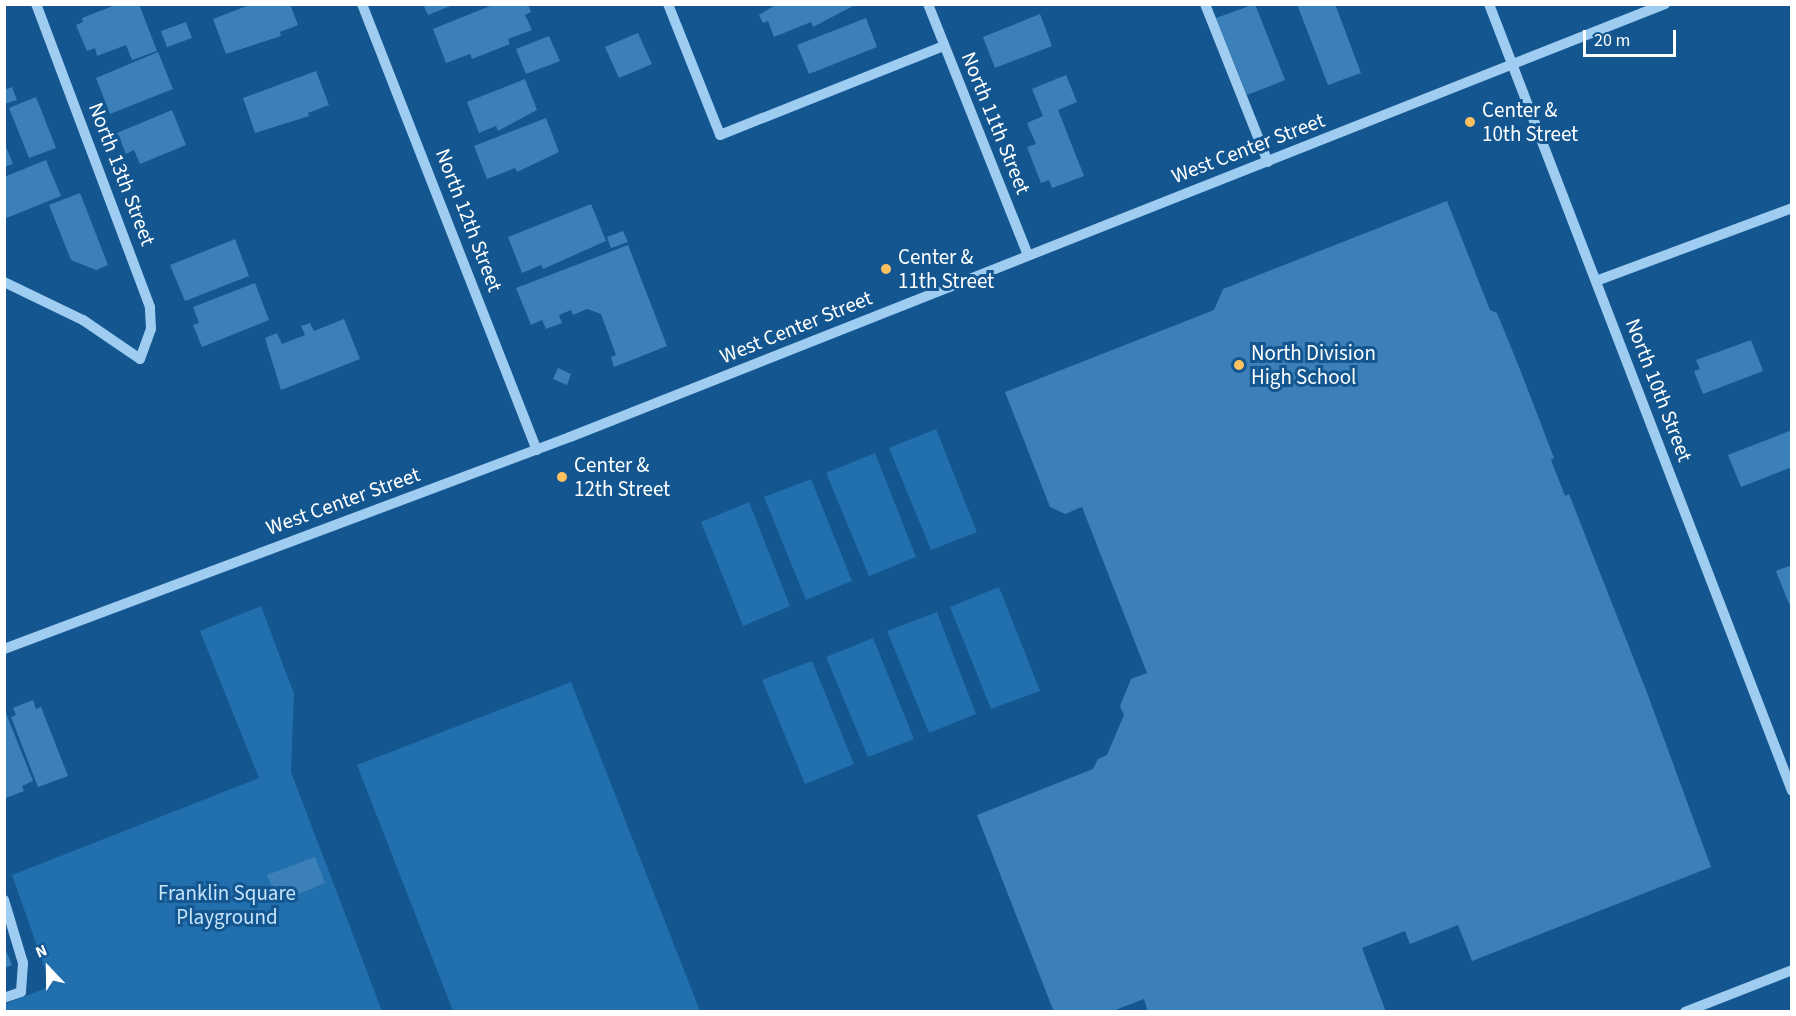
<!DOCTYPE html>
<html>
<head>
<meta charset="utf-8">
<style>
	body { margin:0 }
	#map { position:relative; width:1796px; height:1016px; overflow:hidden; background:#135690; font-family:"Source Sans 3",sans-serif }
	div>[style] { position:absolute }
	.green>* { inset:0; background:#226fad }
	.building>* { inset:0; background:#3c80b9 }
	.minor>* { height:10px; margin:-5px; padding:0 5px; transform-origin:5px; border-radius:5px; background:#9fccf1 }
	.dots>* { width:16px; height:16px; translate:-50% -50%; box-sizing:border-box; border:3px solid #135690; border-radius:50% }
	span { translate:-50% -50%; white-space:nowrap; text-align:center; line-height:1.15; -webkit-text-stroke:6px #135690; paint-order:stroke }
	.poi-label { font-size:21px; color:#fff }
	.left { translate:0 -50%; text-align:left }
	.street-label { font-size:21px; color:#fff }
	.park-label { font-size:21px; color:#c6e4fc }
	.frame { position:absolute; inset:0; border:6px solid #fff; pointer-events:none }
	.north { position:absolute; left:18px; top:938px; width:60px; height:60px; -webkit-text-stroke:4px #135690; paint-order:stroke; rotate:338deg; font-size:16px; font-weight:700; line-height:24px; text-align:center; color:#fff }
	.north::after { content:''; display:block; margin:auto; width:21px; height:27px; background:#fff; clip-path:polygon(50% 0,100% 100%,50% 72%,0 100%) }
	.scale { position:absolute; left:1583px; top:30px; width:93px; height:27px; box-sizing:border-box; border:3px solid #fff; border-top:0; padding-left:8px; font-size:18px; line-height:21px; white-space:nowrap; color:#fff; -webkit-text-stroke:4px #135690; paint-order:stroke }
</style>
</head>
<body>
<div id="map">
	<div class="green">
		<i style="clip-path:polygon(936px 429px,977px 532px,931px 550px,889px 448px)"></i>
		<i style="clip-path:polygon(875px 453px,916px 557px,869px 576px,826px 473px)"></i>
		<i style="clip-path:polygon(811px 479px,852px 581px,806px 600px,764px 497px)"></i>
		<i style="clip-path:polygon(749px 502px,790px 606px,743px 626px,701px 522px)"></i>
		<i style="clip-path:polygon(999px 587px,1040px 691px,991px 709px,950px 607px)"></i>
		<i style="clip-path:polygon(261px 606px,294px 694px,291px 772px,382px 1011px,5px 1012px,5px 1004px,51px 986px,12px 875px,259px 778px,200px 631px)"></i>
		<i style="clip-path:polygon(937px 612px,976px 714px,929px 733px,887px 631px)"></i>
		<i style="clip-path:polygon(873px 638px,914px 739px,868px 757px,826px 657px)"></i>
		<i style="clip-path:polygon(812px 661px,854px 764px,805px 784px,762px 680px)"></i>
		<i style="clip-path:polygon(571px 682px,700px 1011px,453px 1011px,357px 765px)"></i>
	</div>
	<div class="building">
		<i style="clip-path:polygon(118px 4px,139px 4px,157px 51px,132px 60px,126px 45px,97px 56px,95px 48px,87px 51px,76px 25px,83px 22px,82px 18px)"></i>
		<i style="clip-path:polygon(252px 4px,290px 4px,298px 25px,280px 32px,281px 36px,226px 54px,213px 19px)"></i>
		<i style="clip-path:polygon(423px 4px,452px 4px,453px 5px,428px 15px)"></i>
		<i style="clip-path:polygon(495px 4px,528px 4px,531px 12px,525px 15px,532px 30px,508px 39px,510px 44px,472px 59px,470px 54px,446px 63px,433px 29px)"></i>
		<i style="clip-path:polygon(777px 4px,855px 4px,855px 5px,813px 27px,811px 22px,774px 37px,768px 21px,763px 23px,759px 15px)"></i>
		<i style="clip-path:polygon(1255px 4px,1285px 80px,1247px 95px,1216px 18px)"></i>
		<i style="clip-path:polygon(1297px 4px,1335px 4px,1361px 73px,1328px 85px)"></i>
		<i style="clip-path:polygon(1040px 14px,1052px 46px,995px 68px,983px 37px)"></i>
		<i style="clip-path:polygon(866px 18px,877px 47px,809px 74px,797px 45px)"></i>
		<i style="clip-path:polygon(186px 22px,192px 38px,167px 47px,161px 31px)"></i>
		<i style="clip-path:polygon(638px 33px,652px 64px,619px 78px,605px 47px)"></i>
		<i style="clip-path:polygon(549px 36px,560px 61px,526px 74px,516px 49px)"></i>
		<i style="clip-path:polygon(158px 52px,173px 89px,110px 114px,96px 78px)"></i>
		<i style="clip-path:polygon(316px 71px,329px 105px,308px 113px,309px 116px,255px 133px,243px 98px)"></i>
		<i style="clip-path:polygon(1066px 75px,1077px 102px,1058px 110px,1084px 176px,1052px 188px,1049px 180px,1041px 183px,1027px 147px,1036px 144px,1027px 123px,1043px 116px,1032px 89px)"></i>
		<i style="clip-path:polygon(525px 79px,537px 110px,498px 131px,496px 126px,479px 133px,467px 102px)"></i>
		<i style="clip-path:polygon(12px 87px,17px 100px,4px 104px,4px 90px)"></i>
		<i style="clip-path:polygon(36px 97px,56px 148px,29px 158px,9px 108px)"></i>
		<i style="clip-path:polygon(172px 110px,186px 145px,140px 164px,134px 150px,126px 154px,117px 133px)"></i>
		<i style="clip-path:polygon(546px 118px,559px 152px,517px 172px,515px 168px,487px 179px,474px 146px)"></i>
		<i style="clip-path:polygon(4px 142px,13px 164px,4px 167px)"></i>
		<i style="clip-path:polygon(46px 160px,61px 196px,4px 219px,4px 177px)"></i>
		<i style="clip-path:polygon(80px 193px,108px 265px,96px 270px,71px 260px,49px 205px)"></i>
		<i style="clip-path:polygon(1447px 201px,1490px 310px,1497px 313px,1521px 372px,1554px 458px,1551px 460px,1565px 496px,1569px 494px,1646px 690px,1711px 867px,1472px 961px,1458px 925px,1410px 944px,1405px 931px,1362px 948px,1386px 1012px,1148px 1012px,1144px 999px,1110px 1012px,1054px 1012px,977px 815px,1093px 769px,1098px 759px,1107px 755px,1124px 715px,1120px 706px,1131px 679px,1147px 673px,1082px 507px,1065px 514px,1050px 507px,1005px 392px,1214px 310px,1223px 289px)"></i>
		<i style="clip-path:polygon(591px 204px,606px 241px,543px 269px,541px 265px,522px 273px,508px 237px)"></i>
		<i style="clip-path:polygon(623px 231px,628px 242px,611px 248px,607px 237px)"></i>
		<i style="clip-path:polygon(235px 239px,249px 276px,185px 301px,170px 265px)"></i>
		<i style="clip-path:polygon(628px 245px,667px 346px,614px 367px,611px 357px,616px 355px,601px 314px,587px 309px,573px 315px,571px 310px,559px 315px,562px 323px,546px 329px,542px 320px,531px 325px,516px 288px)"></i>
		<i style="clip-path:polygon(255px 283px,269px 320px,202px 347px,193px 325px,199px 323px,193px 307px)"></i>
		<i style="clip-path:polygon(344px 319px,360px 359px,281px 390px,265px 338px,277px 333px,282px 344px,305px 335px,301px 326px,310px 323px,314px 331px)"></i>
		<i style="clip-path:polygon(1751px 340px,1763px 371px,1703px 394px,1694px 371px,1700px 369px,1696px 360px)"></i>
		<i style="clip-path:polygon(558px 368px,571px 374px,567px 385px,553px 379px)"></i>
		<i style="clip-path:polygon(1792px 430px,1792px 467px,1741px 487px,1728px 455px)"></i>
		<i style="clip-path:polygon(1792px 565px,1792px 603px,1789px 604px,1776px 571px)"></i>
		<i style="clip-path:polygon(33px 700px,36px 709px,41px 707px,68px 776px,38px 787px,11px 717px,16px 715px,13px 708px)"></i>
		<i style="clip-path:polygon(4px 708px,33px 781px,22px 786px,24px 791px,6px 798px)"></i>
		<i style="clip-path:polygon(315px 857px,325px 883px,278px 902px,267px 875px)"></i>
		<i style="clip-path:polygon(4px 946px,12px 965px,4px 968px)"></i>
	</div>
	<div class="minor">
		<i style="left:362px;top:4px;width:479px;rotate:68.6deg"></i>
		<i style="left:668px;top:4px;width:141px;rotate:68.3deg"></i>
		<i style="left:720px;top:135px;width:241px;rotate:-21.7deg"></i>
		<i style="left:928px;top:4px;width:270px;rotate:68.3deg"></i>
		<i style="left:1205px;top:4px;width:170px;rotate:68.3deg"></i>
		<i style="left:1489px;top:4px;width:843px;rotate:68.94deg"></i>
		<i style="left:1596px;top:281px;width:209px;rotate:-20.4deg"></i>
		<i style="left:4px;top:282px;width:88px;rotate:25.7deg"></i>
		<i style="left:83px;top:320px;width:69px;rotate:34.4deg"></i>
		<i style="left:140px;top:359px;width:32px;rotate:-70deg"></i>
		<i style="left:151px;top:329px;width:22px;rotate:-93deg"></i>
		<i style="left:150px;top:307px;width:324px;rotate:-110.6deg"></i>
		<i style="left:4px;top:649px;width:604px;rotate:-20.53deg"></i>
		<i style="left:570px;top:437px;width:1178px;rotate:-21.58deg"></i>
		<i style="left:4px;top:900px;width:66px;rotate:73.2deg"></i>
		<i style="left:23px;top:963px;width:29px;rotate:94deg"></i>
		<i style="left:21px;top:992px;width:18px;rotate:161deg"></i>
		<i style="left:1685px;top:1012px;width:115px;rotate:-21.4deg"></i>
	</div>
	<div class="dots">
		<i style="left:1470px;top:122px;background:#ffc15f"></i>
		<i style="left:886px;top:269px;background:#ffc15f"></i>
		<i style="left:1239px;top:365px;background:#ffc15f"></i>
		<i style="left:562px;top:477px;background:#ffc15f"></i>
	</div>
	<div class="poi-label">
		<span class="left" style="left:1482px;top:122px">Center &amp;<br>10th Street</span>
		<span class="left" style="left:898px;top:269px">Center &amp;<br>11th Street</span>
		<span class="left" style="left:1251px;top:365px">North Division<br>High School</span>
		<span class="left" style="left:574px;top:477px">Center &amp;<br>12th Street</span>
	</div>
	<div class="street-label">
		<span style="left:996px;top:123px;rotate:68deg">North 11th Street</span>
		<span style="left:1248px;top:148px;rotate:-21deg">West Center Street</span>
		<span style="left:122px;top:174px;rotate:69deg">North 13th Street</span>
		<span style="left:469px;top:220px;rotate:69deg">North 12th Street</span>
		<span style="left:796px;top:327px;rotate:-22deg">West Center Street</span>
		<span style="left:1659px;top:390px;rotate:69deg">North 10th Street</span>
		<span style="left:343px;top:501px;rotate:-20deg">West Center Street</span>
	</div>
	<div class="park-label">
		<span style="left:227px;top:905px">Franklin Square<br>Playground</span>
	</div>
	<div class="frame"></div>
	<div class="north">N</div>
	<div class="scale">20 m</div>
</div>
</body>
</html>
